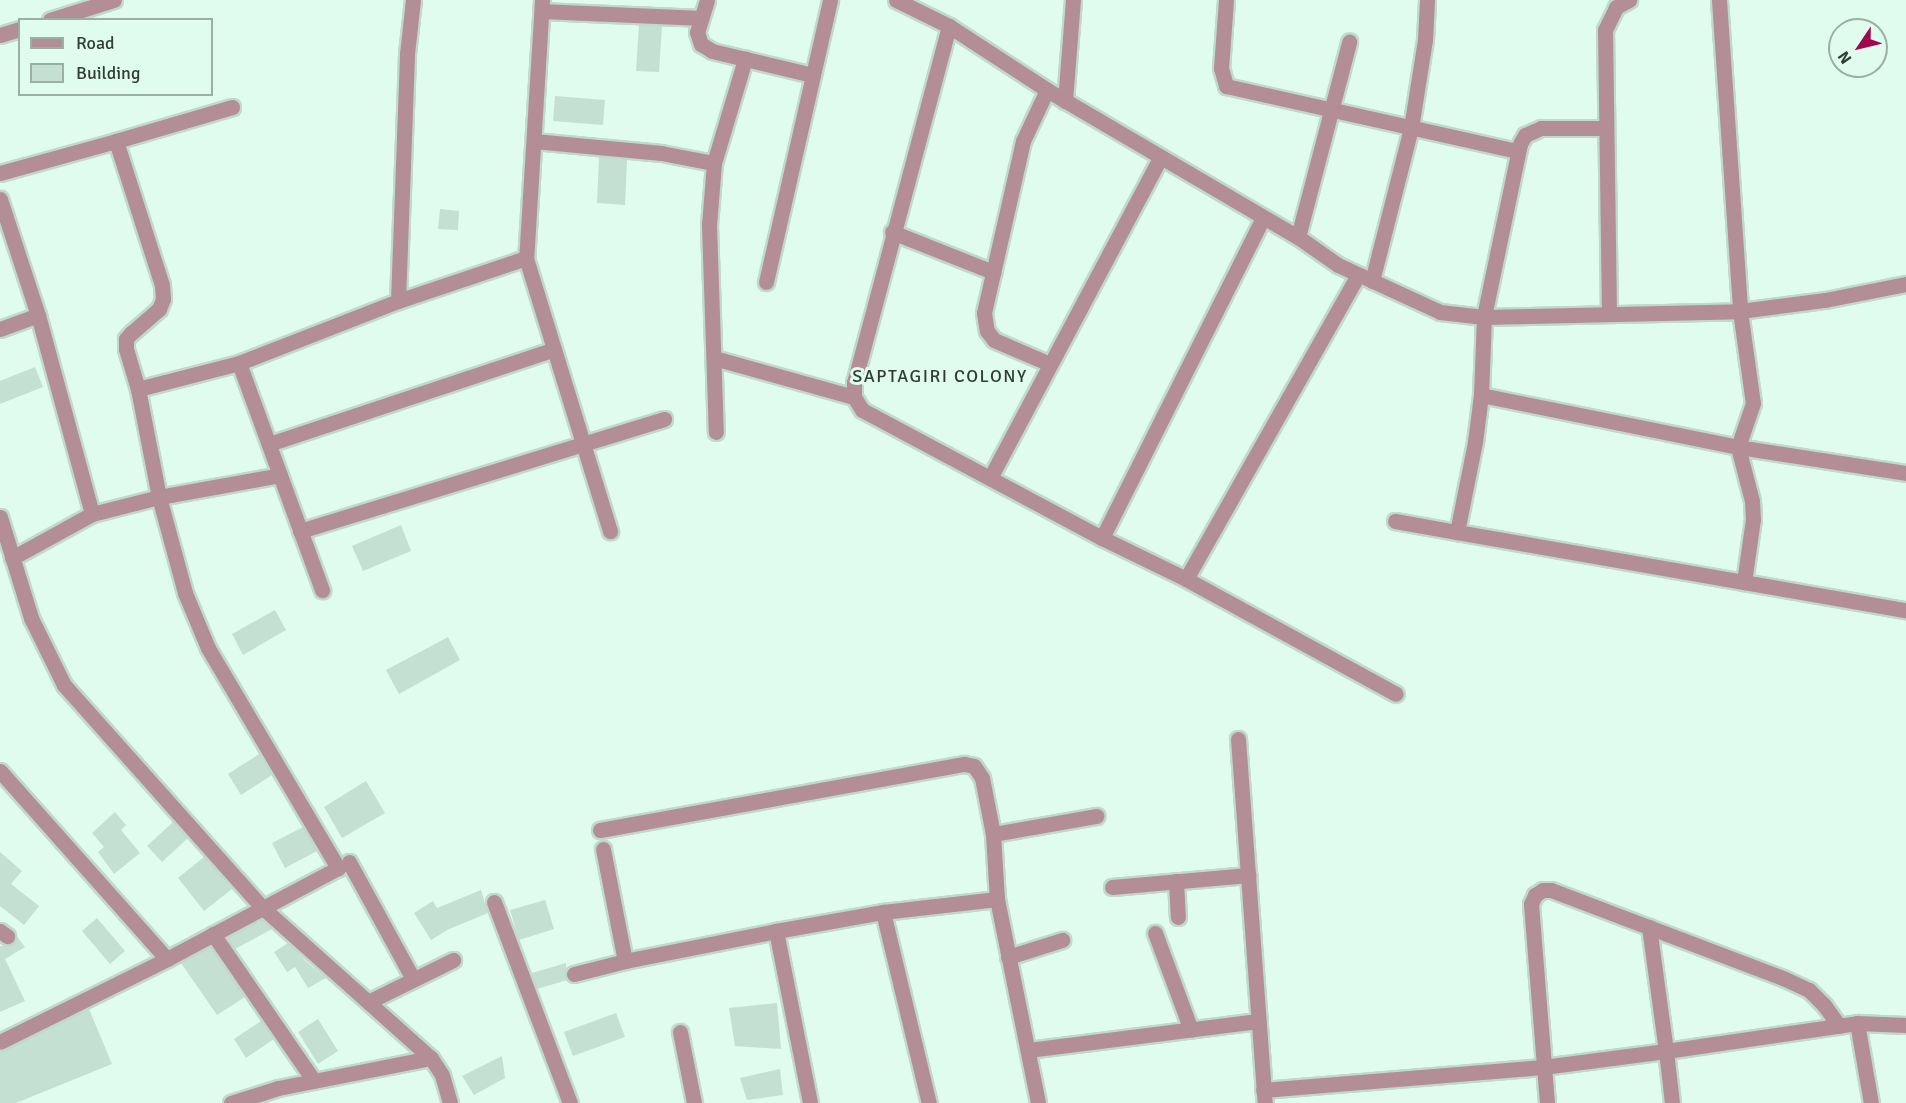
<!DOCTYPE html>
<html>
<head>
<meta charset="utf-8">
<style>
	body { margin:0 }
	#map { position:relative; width:1906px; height:1103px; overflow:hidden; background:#e0fcef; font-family:Signika,sans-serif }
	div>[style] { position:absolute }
	.building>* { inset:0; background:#c4e0d2 }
	.roads { filter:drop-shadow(2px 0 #c0d9ce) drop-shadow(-2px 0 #c0d9ce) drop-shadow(0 2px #c0d9ce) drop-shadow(0 -2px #c0d9ce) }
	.minor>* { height:15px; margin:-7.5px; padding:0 7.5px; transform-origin:7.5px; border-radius:7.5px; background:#b38e97 }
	span { translate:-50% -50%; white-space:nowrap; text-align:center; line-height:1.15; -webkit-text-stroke:6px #e0fcef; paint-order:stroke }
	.neighbourhood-label { font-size:18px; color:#313c37; letter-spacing:1.5px }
	.legend { position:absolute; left:18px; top:18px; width:195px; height:78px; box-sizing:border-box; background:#e0fcef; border:2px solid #9aafa5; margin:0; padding:8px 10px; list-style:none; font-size:18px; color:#313c37 }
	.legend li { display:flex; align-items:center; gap:12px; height:30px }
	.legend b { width:30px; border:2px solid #9aafa5 }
	.north { position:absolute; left:1828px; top:18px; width:60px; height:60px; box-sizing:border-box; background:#e0fcef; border:2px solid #9aafa5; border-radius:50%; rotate:235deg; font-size:16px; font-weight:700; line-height:24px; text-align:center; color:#313c37 }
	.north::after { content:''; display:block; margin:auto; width:21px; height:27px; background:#9f084e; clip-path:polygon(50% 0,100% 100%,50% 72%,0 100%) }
</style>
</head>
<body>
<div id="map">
	<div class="building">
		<i style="clip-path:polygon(639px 25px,662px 26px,659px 72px,636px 71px)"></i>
		<i style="clip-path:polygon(555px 96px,605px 100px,603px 125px,553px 121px)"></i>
		<i style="clip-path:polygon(599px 157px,627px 160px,625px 205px,597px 203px)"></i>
		<i style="clip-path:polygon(440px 209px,459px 211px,458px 230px,438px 229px)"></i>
		<i style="clip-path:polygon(35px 367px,43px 387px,0 404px,0 381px)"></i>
		<i style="clip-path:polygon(401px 525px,411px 551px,363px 571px,352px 546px)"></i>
		<i style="clip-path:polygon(275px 610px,286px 630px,243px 655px,232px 634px)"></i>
		<i style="clip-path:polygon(448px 637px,460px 660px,399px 694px,386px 670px)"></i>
		<i style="clip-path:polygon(259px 754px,272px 775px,241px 795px,228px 774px)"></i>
		<i style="clip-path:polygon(366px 781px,385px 813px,342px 838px,324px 807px)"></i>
		<i style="clip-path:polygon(115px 812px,126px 825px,121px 830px,140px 853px,114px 874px,98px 852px,104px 847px,92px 833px)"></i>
		<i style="clip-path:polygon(173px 822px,188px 838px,162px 862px,147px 846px)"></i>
		<i style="clip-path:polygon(303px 827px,317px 851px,285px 868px,272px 843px)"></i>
		<i style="clip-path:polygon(0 852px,22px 871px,11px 884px,39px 906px,24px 925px,0 906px)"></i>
		<i style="clip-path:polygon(204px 857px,232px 889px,204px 911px,178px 878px)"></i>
		<i style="clip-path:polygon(481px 890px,488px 913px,449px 929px,431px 940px,414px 913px,433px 901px,437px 908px)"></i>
		<i style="clip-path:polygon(545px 900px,554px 929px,519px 940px,510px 910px)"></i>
		<i style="clip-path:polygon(97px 918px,125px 951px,110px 964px,82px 931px)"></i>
		<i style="clip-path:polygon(262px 920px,272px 929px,235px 949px,227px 938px)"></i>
		<i style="clip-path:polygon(16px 935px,25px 947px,5px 959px,25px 1001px,0 1012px,0 946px,12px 945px)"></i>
		<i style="clip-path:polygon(288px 943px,308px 963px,326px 978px,308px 988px,295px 967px,287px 972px,274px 952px)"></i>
		<i style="clip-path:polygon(210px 947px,245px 997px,217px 1015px,181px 963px)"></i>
		<i style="clip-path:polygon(566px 963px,567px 980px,537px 989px,532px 973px)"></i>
		<i style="clip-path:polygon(777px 1003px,781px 1049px,735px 1046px,729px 1008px)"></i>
		<i style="clip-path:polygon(89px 1009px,112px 1064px,16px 1103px,0 1103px,0 1052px)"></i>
		<i style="clip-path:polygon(616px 1013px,625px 1037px,573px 1056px,564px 1032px)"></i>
		<i style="clip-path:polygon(318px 1019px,338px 1051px,318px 1064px,298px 1032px)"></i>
		<i style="clip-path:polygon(261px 1021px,274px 1039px,246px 1058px,234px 1039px)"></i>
		<i style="clip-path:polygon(502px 1056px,505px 1078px,474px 1095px,462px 1076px)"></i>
		<i style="clip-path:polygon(780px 1069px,783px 1095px,747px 1100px,740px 1078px)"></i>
	</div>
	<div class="roads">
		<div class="minor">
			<i style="left:542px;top:0;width:258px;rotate:93.5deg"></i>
			<i style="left:526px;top:258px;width:286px;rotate:72.9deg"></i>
			<i style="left:707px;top:0;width:34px;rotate:107deg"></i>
			<i style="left:697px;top:32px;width:13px;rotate:72deg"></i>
			<i style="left:701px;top:44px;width:13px;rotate:32deg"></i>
			<i style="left:712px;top:51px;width:104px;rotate:13.4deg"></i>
			<i style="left:896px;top:0;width:59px;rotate:26.1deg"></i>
			<i style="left:949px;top:26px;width:117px;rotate:33.1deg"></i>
			<i style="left:1047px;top:90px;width:291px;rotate:30.4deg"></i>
			<i style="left:1298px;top:237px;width:49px;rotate:35deg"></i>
			<i style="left:1338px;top:265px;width:112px;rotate:24.7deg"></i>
			<i style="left:1440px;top:312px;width:44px;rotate:6.5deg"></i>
			<i style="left:1484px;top:317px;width:256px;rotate:-1.3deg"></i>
			<i style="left:1740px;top:311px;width:86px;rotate:-7.4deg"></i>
			<i style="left:1825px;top:300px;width:83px;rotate:-11.2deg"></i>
			<i style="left:1226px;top:0;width:68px;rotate:94.2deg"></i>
			<i style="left:1221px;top:68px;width:19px;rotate:74deg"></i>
			<i style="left:1226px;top:86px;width:298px;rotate:12.6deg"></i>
			<i style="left:1719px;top:0;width:312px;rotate:86.1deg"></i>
			<i style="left:1740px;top:311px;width:93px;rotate:82deg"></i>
			<i style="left:1753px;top:403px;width:46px;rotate:108.8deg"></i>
			<i style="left:1738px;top:447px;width:56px;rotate:75.5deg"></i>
			<i style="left:1752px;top:501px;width:18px;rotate:87deg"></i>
			<i style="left:1753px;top:519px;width:64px;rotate:98.1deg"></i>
			<i style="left:542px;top:11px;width:159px;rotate:2.5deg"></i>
			<i style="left:50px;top:20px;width:67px;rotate:-17.4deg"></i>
			<i style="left:949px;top:26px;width:368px;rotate:104.9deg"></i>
			<i style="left:854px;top:382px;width:15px;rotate:90deg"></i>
			<i style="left:854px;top:397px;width:15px;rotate:58deg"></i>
			<i style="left:862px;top:410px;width:272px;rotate:28.1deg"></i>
			<i style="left:1102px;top:538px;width:93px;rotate:26deg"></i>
			<i style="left:1186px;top:579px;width:239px;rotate:28.7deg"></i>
			<i style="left:0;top:35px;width:21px;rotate:-17deg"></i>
			<i style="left:1047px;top:90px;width:56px;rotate:115.2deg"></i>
			<i style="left:1023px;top:141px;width:176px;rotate:102.8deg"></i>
			<i style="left:984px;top:313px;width:18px;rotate:81deg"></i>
			<i style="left:987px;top:331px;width:11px;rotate:52deg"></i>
			<i style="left:994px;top:340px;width:61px;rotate:23.2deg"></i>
			<i style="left:1065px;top:101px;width:101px;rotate:-85.5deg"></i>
			<i style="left:1605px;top:128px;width:64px;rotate:180deg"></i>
			<i style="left:1541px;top:128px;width:17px;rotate:156deg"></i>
			<i style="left:1525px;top:135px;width:10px;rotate:119deg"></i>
			<i style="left:1520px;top:144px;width:177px;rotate:101.8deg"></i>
			<i style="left:1484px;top:317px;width:78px;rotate:92.2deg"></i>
			<i style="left:1481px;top:395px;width:262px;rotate:11.4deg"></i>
			<i style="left:1738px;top:447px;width:170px;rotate:8.8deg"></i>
			<i style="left:116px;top:141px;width:121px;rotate:-16.3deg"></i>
			<i style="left:534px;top:141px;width:128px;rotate:5.4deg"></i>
			<i style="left:661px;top:153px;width:54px;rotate:10.7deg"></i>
			<i style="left:714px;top:163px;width:62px;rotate:94.6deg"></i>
			<i style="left:709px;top:225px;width:207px;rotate:88.1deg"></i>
			<i style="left:714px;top:163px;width:109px;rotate:-73.4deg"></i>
			<i style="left:0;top:173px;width:120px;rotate:-15.4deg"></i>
			<i style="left:116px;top:141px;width:151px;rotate:72.3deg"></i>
			<i style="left:162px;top:285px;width:14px;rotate:86deg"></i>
			<i style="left:163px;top:299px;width:11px;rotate:112deg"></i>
			<i style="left:159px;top:309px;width:37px;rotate:139deg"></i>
			<i style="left:131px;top:333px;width:8px;rotate:130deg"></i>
			<i style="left:126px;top:339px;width:10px;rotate:90deg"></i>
			<i style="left:126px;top:349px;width:42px;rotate:73.3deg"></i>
			<i style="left:138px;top:389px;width:110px;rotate:79deg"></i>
			<i style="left:159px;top:497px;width:99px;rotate:74.8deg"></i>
			<i style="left:185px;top:593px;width:60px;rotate:67.3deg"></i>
			<i style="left:208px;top:648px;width:256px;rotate:59.4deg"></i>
			<i style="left:338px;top:868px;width:194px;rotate:152deg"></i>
			<i style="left:167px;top:959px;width:186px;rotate:153.6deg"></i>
			<i style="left:0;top:199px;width:122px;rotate:71.9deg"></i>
			<i style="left:38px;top:315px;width:206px;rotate:74.8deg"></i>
			<i style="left:892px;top:232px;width:109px;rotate:21.6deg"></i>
			<i style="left:1298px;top:237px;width:202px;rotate:-75.3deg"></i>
			<i style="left:1372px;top:281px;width:158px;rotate:-75.7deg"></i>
			<i style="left:1411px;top:128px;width:89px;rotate:-81deg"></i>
			<i style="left:1425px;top:40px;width:40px;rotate:-87.1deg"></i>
			<i style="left:766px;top:282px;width:289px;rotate:-77.2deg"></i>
			<i style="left:398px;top:301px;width:247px;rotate:-87.9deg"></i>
			<i style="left:407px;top:54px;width:54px;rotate:-83.7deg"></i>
			<i style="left:1609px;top:314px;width:284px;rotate:-90.8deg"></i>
			<i style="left:1605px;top:30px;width:25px;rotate:-64deg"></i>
			<i style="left:1616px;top:7px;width:15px;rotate:-28deg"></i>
			<i style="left:0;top:329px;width:40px;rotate:-20.2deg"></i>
			<i style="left:714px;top:358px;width:145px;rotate:15.6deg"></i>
			<i style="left:239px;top:363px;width:242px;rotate:69.9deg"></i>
			<i style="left:138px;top:389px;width:104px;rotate:-14.4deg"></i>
			<i style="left:239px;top:363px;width:171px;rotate:-21.3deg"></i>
			<i style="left:398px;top:301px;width:135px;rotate:-18.6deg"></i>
			<i style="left:1481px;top:395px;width:47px;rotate:97.3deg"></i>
			<i style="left:1475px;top:442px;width:92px;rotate:101.3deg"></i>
			<i style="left:1457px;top:532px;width:456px;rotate:9.9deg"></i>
			<i style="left:269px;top:444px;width:300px;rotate:-18.4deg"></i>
			<i style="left:990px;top:478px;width:362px;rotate:-62deg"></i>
			<i style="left:0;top:517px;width:106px;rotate:72.9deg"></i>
			<i style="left:31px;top:618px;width:75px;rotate:63.8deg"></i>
			<i style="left:64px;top:685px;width:299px;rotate:48.3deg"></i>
			<i style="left:263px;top:908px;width:225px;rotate:41.8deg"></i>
			<i style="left:431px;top:1058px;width:20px;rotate:57deg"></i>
			<i style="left:442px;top:1075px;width:29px;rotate:74deg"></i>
			<i style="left:1395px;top:521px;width:63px;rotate:10.1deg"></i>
			<i style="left:300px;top:531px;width:381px;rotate:-17.1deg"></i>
			<i style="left:1102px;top:538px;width:358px;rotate:-63.3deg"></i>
			<i style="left:12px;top:558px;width:91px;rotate:-28.8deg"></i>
			<i style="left:92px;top:514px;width:69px;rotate:-14.2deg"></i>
			<i style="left:159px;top:497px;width:123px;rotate:-10.3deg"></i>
			<i style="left:1186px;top:579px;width:349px;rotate:-60.5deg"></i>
			<i style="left:1238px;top:739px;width:365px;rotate:85.8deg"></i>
			<i style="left:0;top:771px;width:251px;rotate:48.4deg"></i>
			<i style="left:600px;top:830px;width:370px;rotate:-10.3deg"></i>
			<i style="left:964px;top:764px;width:10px;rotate:11deg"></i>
			<i style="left:974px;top:766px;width:14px;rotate:56deg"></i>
			<i style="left:982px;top:778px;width:57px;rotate:78.9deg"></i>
			<i style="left:993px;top:834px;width:65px;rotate:86.5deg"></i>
			<i style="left:997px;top:899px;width:208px;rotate:78.6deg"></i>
			<i style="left:993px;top:834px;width:105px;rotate:-9.9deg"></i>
			<i style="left:603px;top:849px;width:114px;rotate:78.9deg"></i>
			<i style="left:625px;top:961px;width:154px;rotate:-11.2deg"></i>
			<i style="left:776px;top:931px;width:175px;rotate:78.8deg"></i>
			<i style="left:349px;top:862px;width:133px;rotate:61.3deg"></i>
			<i style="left:1176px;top:881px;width:36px;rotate:87deg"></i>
			<i style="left:1112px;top:887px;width:137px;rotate:-5deg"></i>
			<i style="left:494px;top:902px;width:215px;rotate:69.3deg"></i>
			<i style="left:883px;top:912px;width:196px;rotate:76.5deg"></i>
			<i style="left:1649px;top:927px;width:125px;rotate:82.2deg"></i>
			<i style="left:1666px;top:1051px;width:193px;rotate:-8.3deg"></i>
			<i style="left:1857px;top:1023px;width:49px;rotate:2.3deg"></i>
			<i style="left:0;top:931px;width:9px;rotate:36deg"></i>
			<i style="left:776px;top:931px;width:109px;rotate:-10.1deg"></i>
			<i style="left:883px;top:912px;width:115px;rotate:-6.5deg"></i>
			<i style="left:1155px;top:933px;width:103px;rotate:69.6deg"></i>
			<i style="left:213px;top:934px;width:178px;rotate:55.5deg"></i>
			<i style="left:1008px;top:957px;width:57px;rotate:-17.5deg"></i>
			<i style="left:574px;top:974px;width:53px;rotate:-14.3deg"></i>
			<i style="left:368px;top:1002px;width:95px;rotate:-26.3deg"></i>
			<i style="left:1857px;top:1023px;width:81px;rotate:80.1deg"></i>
			<i style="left:680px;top:1032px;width:72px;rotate:78.8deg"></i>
			<i style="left:1028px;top:1050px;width:232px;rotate:-7.2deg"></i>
			<i style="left:1263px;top:1090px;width:281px;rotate:-4.7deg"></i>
			<i style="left:1543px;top:1067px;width:124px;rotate:-7.4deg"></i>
			<i style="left:1666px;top:1051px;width:52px;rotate:83.4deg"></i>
			<i style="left:231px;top:1103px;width:49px;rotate:-17.7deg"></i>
			<i style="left:278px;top:1088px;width:156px;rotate:-11.1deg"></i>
			<i style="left:1547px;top:1103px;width:200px;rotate:-94.6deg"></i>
			<i style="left:1531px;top:904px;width:10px;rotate:-66deg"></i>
			<i style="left:1535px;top:895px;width:9px;rotate:-32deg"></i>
			<i style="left:1543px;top:890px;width:8px"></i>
			<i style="left:1551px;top:890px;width:248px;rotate:20.8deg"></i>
			<i style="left:1783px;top:978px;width:29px;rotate:25deg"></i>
			<i style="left:1809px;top:990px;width:21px;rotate:45deg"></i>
			<i style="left:1824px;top:1005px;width:26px;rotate:54deg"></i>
		</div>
	</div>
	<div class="neighbourhood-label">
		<span style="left:940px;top:376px">SAPTAGIRI COLONY</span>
	</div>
	<ul class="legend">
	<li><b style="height:8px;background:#b38e97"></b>Road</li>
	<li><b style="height:16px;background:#c4e0d2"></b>Building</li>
	</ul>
	<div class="north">N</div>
</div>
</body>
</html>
